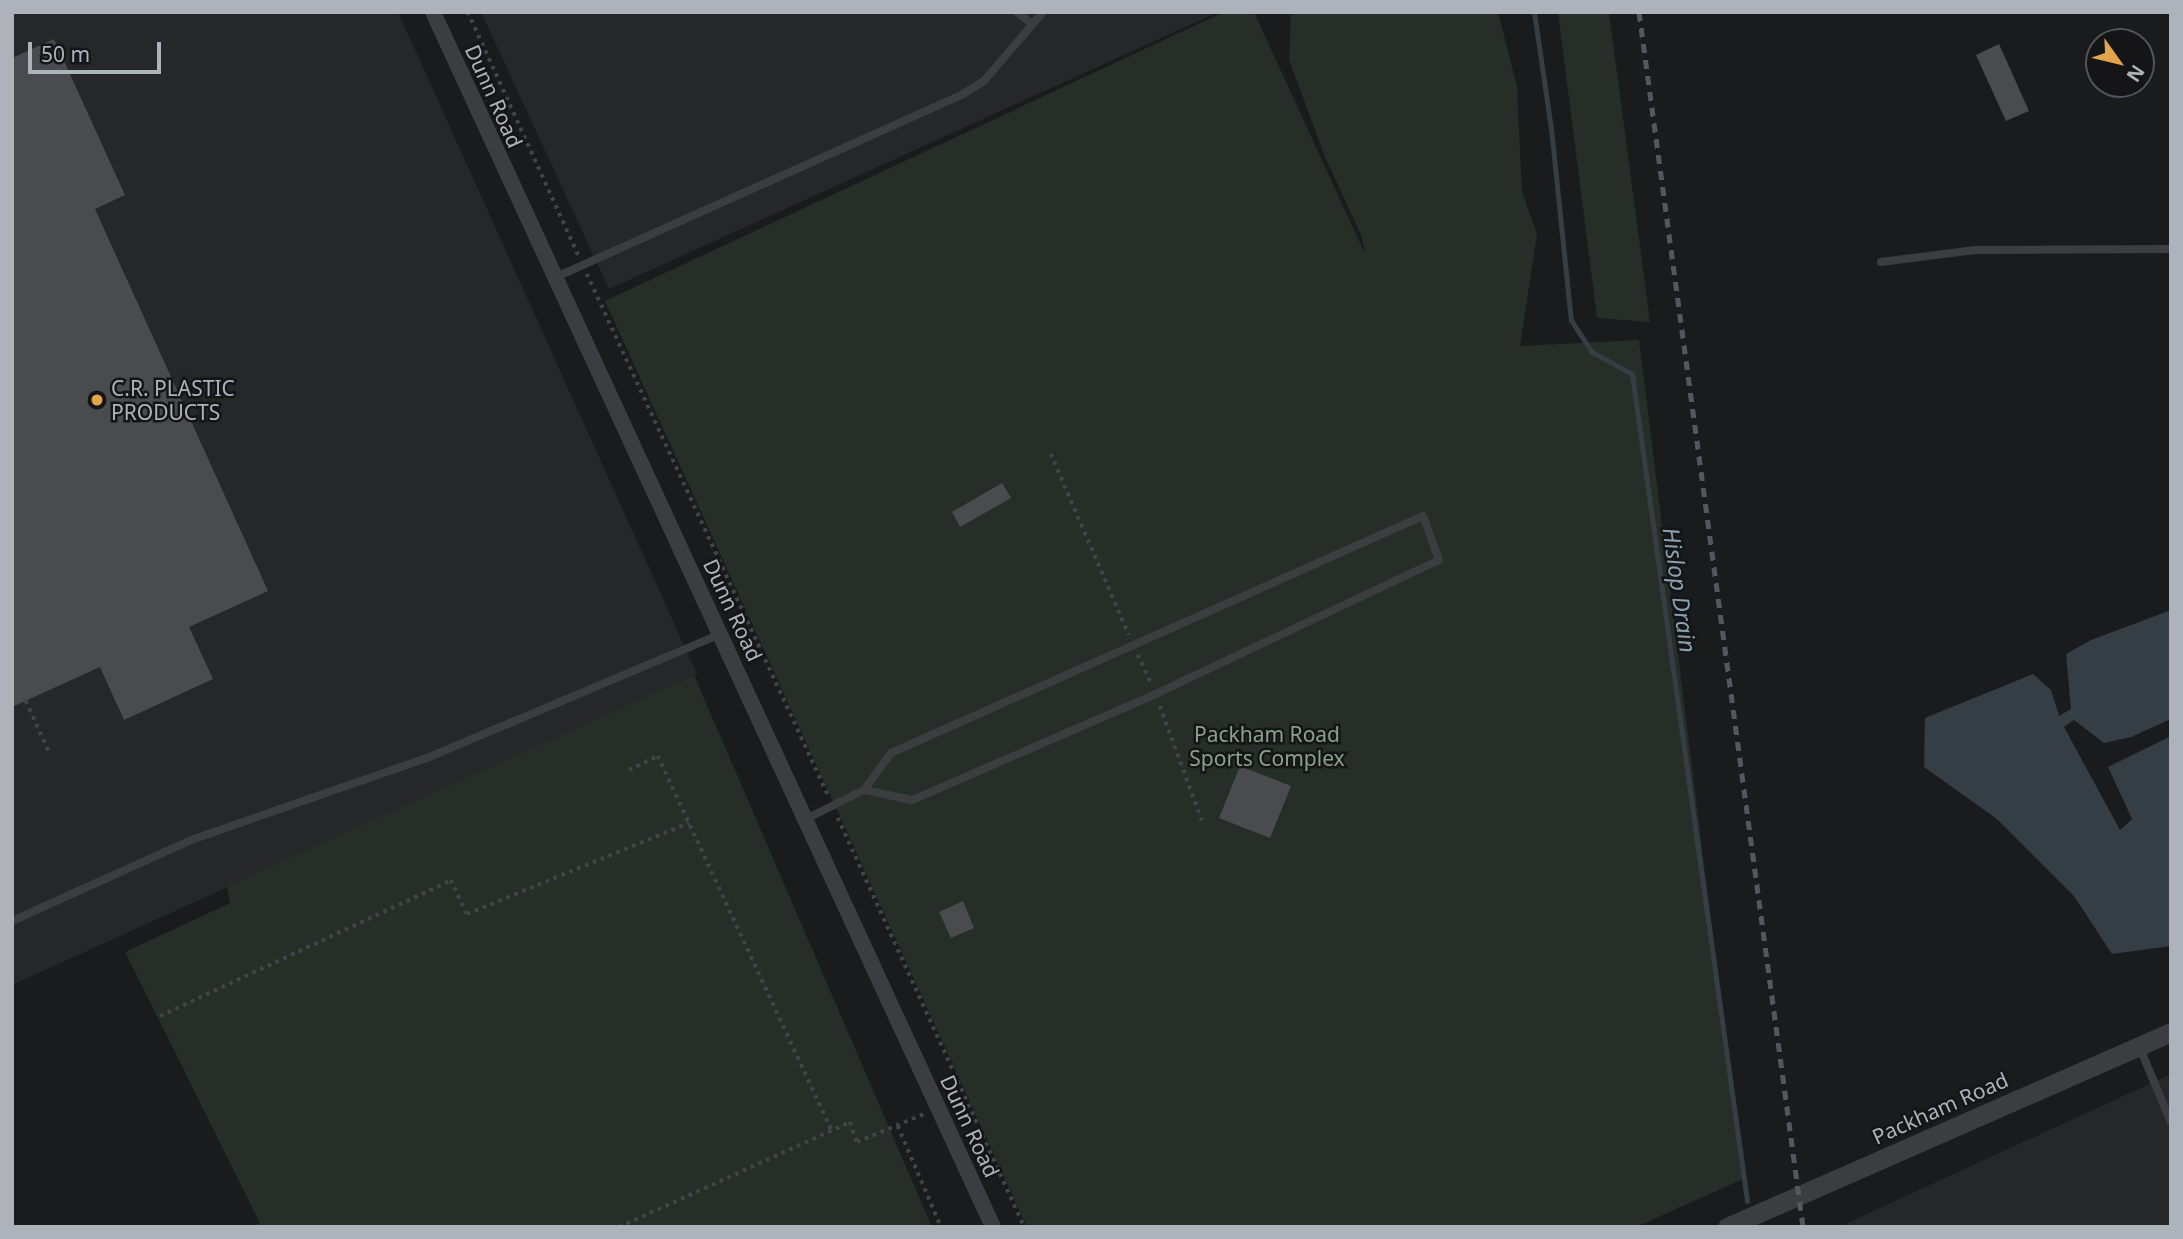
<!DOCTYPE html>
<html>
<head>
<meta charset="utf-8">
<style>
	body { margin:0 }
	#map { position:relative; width:2183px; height:1239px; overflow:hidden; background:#1a1b1c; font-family:"Noto Sans",sans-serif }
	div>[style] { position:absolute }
	.built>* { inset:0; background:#262729 }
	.green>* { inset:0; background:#272e27 }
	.water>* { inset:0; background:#353e44 }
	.stream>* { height:5px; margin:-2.5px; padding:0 2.5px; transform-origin:2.5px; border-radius:2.5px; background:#353e44 }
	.building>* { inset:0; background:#4a4b4f }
	.path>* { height:3.5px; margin-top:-1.75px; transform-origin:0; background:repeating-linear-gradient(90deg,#424448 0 3.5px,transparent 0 8.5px) }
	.service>* { height:8px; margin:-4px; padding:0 4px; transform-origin:4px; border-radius:4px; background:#3c3d41 }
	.minor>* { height:16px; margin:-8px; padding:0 8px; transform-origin:8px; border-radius:8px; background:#3c3d41 }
	.tertiary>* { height:19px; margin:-9.5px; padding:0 9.5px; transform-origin:9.5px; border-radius:9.5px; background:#3c3d41 }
	.rail>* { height:5px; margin-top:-2.5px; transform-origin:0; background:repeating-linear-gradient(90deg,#55575c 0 9px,transparent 0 16px) }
	.dots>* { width:19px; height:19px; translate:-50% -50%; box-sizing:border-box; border:4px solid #151517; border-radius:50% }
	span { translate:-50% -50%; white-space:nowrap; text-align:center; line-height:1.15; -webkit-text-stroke:5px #151517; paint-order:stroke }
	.street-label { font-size:21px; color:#aeb3bb }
	.poi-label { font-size:21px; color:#aeb3bb }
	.left { translate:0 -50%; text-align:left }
	.park-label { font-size:21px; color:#88a387 }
	.water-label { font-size:23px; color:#89a2b2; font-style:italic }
	.frame { position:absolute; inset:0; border:14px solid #aeb3bb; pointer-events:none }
	.north { position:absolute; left:2085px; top:28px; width:70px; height:70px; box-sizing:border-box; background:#151517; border:2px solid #525459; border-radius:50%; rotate:124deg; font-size:19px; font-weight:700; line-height:28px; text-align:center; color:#aeb3bb }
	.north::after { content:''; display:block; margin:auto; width:24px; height:32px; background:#e2a54d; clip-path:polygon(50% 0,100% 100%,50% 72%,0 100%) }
	.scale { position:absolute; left:28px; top:42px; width:133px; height:32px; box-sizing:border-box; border:4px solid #aeb3bb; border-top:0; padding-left:9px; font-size:21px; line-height:24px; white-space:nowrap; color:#aeb3bb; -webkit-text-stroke:5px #151517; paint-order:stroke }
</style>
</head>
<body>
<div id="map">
	<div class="built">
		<i style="clip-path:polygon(12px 12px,398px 12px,697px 674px,12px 985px)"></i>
		<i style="clip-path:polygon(481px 12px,1218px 12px,609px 289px)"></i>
		<i style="clip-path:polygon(2171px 1074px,2171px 1227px,1838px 1227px,1843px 1225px)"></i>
	</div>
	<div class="green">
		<i style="clip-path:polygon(1224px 12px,1254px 12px,1365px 254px,1362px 237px,1325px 157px,1289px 60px,1291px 12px,1498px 12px,1517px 86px,1522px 192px,1537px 234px,1520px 346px,1639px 340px,1743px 1179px,1636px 1227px,1027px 1227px,605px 301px)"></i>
		<i style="clip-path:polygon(1558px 12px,1609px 12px,1650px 322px,1597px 318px)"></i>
		<i style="clip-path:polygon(694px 675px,932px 1227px,252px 1227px,260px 1223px,125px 952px,230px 903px,227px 886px)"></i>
	</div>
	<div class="water">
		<i style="clip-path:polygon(2171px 610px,2171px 719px,2131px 737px,2104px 743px,2074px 720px,2064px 727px,2120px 830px,2132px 819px,2108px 767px,2171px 736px,2171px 946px,2112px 954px,2074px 896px,1997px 819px,1924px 767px,1925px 718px,2033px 674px,2051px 690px,2059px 716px,2071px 709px,2066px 654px,2091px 640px)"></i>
	</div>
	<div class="stream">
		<i style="left:1534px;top:12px;width:117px;rotate:81.7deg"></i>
		<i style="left:1551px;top:128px;width:193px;rotate:84.1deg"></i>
		<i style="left:1571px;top:320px;width:38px;rotate:57deg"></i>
		<i style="left:1592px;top:352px;width:46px;rotate:28.8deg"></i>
		<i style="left:1632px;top:374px;width:835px;rotate:82.08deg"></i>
	</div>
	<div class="building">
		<i style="clip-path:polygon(54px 39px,125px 195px,95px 209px,268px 591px,189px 627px,213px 679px,124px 720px,100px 667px,12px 707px,12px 58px)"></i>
		<i style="clip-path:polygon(1999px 44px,2029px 111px,2006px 121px,1976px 55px)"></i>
		<i style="clip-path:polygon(1002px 483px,1011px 498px,960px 527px,952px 512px)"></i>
		<i style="clip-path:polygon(1240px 766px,1291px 786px,1270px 838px,1219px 818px)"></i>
		<i style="clip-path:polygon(963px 901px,974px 928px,951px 938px,939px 912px)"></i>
	</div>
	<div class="path">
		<i style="left:468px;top:12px;width:267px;rotate:65.6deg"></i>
		<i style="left:587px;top:274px;width:574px;rotate:65.18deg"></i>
		<i style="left:1051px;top:454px;width:197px;rotate:66.7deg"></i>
		<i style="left:1138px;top:655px;width:31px;rotate:65deg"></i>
		<i style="left:26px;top:701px;width:58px;rotate:65.6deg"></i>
		<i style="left:1160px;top:706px;width:122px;rotate:69.9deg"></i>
		<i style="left:629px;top:770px;width:32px;rotate:-26deg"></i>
		<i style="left:658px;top:756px;width:413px;rotate:65.1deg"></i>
		<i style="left:838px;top:818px;width:449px;rotate:65.5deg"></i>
		<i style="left:160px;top:1016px;width:321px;rotate:-25deg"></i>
		<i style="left:451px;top:880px;width:38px;rotate:65deg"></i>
		<i style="left:467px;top:914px;width:240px;rotate:-22.3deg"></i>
		<i style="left:898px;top:1126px;width:110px;rotate:66.9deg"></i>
		<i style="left:619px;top:1227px;width:254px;rotate:-24.4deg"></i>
		<i style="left:850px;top:1122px;width:21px;rotate:71deg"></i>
		<i style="left:857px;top:1142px;width:73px;rotate:-22.7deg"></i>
	</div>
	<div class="service">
		<i style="left:1017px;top:12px;width:19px;rotate:39deg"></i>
		<i style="left:1881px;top:262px;width:95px;rotate:-7.3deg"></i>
		<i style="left:1975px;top:250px;width:196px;rotate:-0.3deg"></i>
		<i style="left:554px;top:278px;width:448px;rotate:-24.2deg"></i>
		<i style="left:963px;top:94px;width:25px;rotate:-32deg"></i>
		<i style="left:984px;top:81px;width:91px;rotate:-49.5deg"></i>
		<i style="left:806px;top:819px;width:65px;rotate:-26.6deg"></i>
		<i style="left:864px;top:790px;width:46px;rotate:-53.9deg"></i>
		<i style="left:891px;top:753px;width:582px;rotate:-24.01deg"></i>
		<i style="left:1423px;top:516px;width:47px;rotate:70deg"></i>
		<i style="left:1439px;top:560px;width:313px;rotate:154.7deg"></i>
		<i style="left:1156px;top:694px;width:266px;rotate:156.5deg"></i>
		<i style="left:912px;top:800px;width:49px;rotate:-168.2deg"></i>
		<i style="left:12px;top:921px;width:200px;rotate:-24.3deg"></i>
		<i style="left:194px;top:839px;width:247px;rotate:-19.2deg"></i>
		<i style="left:427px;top:758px;width:319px;rotate:-22.9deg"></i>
		<i style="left:2139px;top:1046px;width:82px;rotate:67.2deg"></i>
	</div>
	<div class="minor">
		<i style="left:433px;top:12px;width:1338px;rotate:65.25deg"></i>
	</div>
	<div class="tertiary">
		<i style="left:1727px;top:1227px;width:485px;rotate:-23.7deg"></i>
	</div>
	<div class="rail">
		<i style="left:1639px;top:12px;width:1226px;rotate:82.31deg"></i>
	</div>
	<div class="dots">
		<i style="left:97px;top:400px;background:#e2a54d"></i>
	</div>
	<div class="street-label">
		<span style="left:494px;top:96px;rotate:66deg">Dunn Road</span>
		<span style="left:733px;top:610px;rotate:65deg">Dunn Road</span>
		<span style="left:1940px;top:1108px;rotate:-24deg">Packham Road</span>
		<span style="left:970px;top:1126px;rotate:65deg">Dunn Road</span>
	</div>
	<div class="poi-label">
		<span class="left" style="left:111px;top:400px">C.R. PLASTIC<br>PRODUCTS</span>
	</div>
	<div class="park-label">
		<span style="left:1267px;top:746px">Packham Road<br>Sports Complex</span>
	</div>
	<div class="water-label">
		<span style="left:1680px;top:590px;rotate:82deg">Hislop Drain</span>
	</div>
	<div class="frame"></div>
	<div class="north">N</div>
	<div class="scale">50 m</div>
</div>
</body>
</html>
